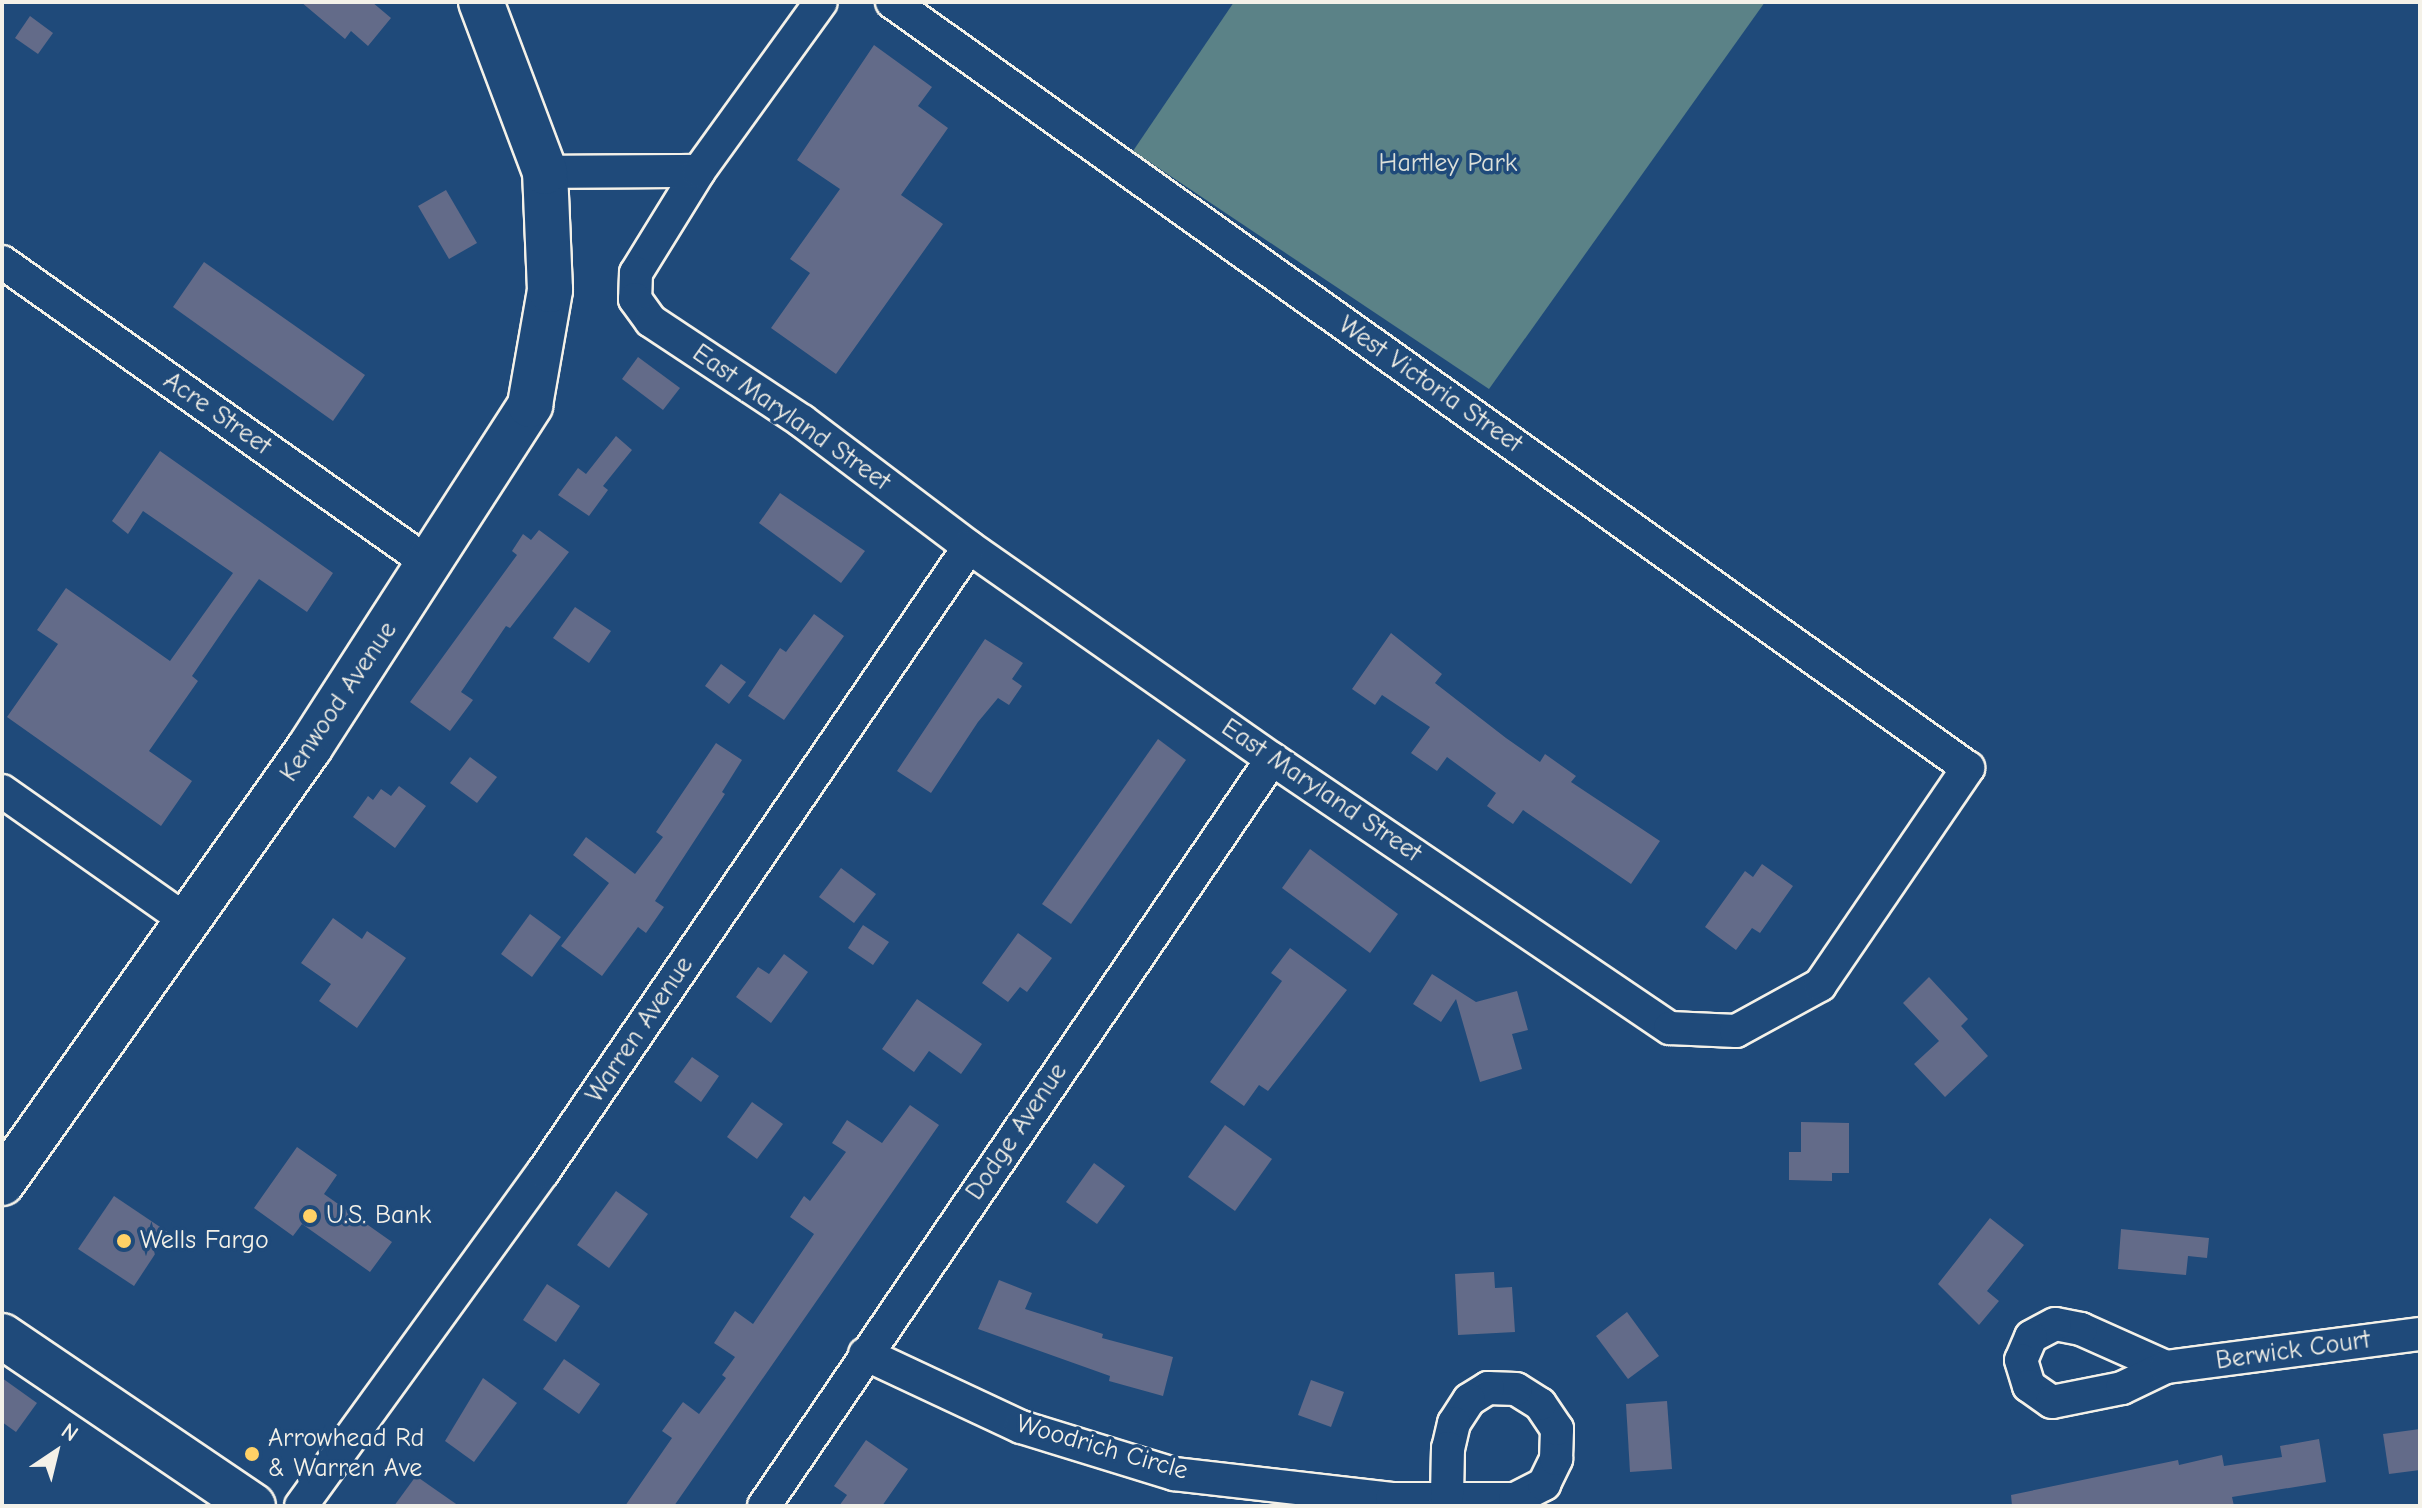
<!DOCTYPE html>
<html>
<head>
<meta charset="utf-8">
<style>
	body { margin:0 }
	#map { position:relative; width:2422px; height:1508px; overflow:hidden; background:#1f4a7a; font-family:"Comic Neue",sans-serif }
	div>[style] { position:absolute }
	.green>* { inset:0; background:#5b8287 }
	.building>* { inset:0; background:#636b89 }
	.roads { filter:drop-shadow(2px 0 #f4f1e8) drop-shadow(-2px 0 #f4f1e8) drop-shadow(0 2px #f4f1e8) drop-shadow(0 -2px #f4f1e8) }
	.street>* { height:32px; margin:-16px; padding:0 16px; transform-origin:16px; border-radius:16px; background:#1f4a7a }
	.secondary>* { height:44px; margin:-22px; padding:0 22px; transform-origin:22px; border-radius:22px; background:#1f4a7a }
	.dots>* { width:22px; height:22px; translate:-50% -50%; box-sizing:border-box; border:4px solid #1f4a7a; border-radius:50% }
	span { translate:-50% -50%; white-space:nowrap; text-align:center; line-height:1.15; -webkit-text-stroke:7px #1f4a7a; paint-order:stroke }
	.park-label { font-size:26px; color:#dde0d9 }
	.street-label { font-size:26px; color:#f4f1e8 }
	.poi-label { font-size:26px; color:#f4f1e8 }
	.left { translate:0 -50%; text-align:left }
	.frame { position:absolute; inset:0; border:4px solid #f4f1e8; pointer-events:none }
	.north { position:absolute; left:16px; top:1412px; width:80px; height:80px; -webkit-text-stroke:6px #1f4a7a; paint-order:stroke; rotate:35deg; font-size:22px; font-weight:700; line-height:32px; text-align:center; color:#f4f1e8 }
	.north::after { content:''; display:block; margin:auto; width:28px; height:36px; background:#f4f1e8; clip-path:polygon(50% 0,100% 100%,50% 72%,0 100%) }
</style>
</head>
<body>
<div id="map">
	<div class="green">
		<i style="clip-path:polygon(1234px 2px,1765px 2px,1489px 389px,1133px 151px)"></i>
	</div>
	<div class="building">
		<i style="clip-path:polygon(301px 2px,372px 2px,391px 18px,368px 46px,351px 31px,345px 39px)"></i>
		<i style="clip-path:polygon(30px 16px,53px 33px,38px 54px,15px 38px)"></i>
		<i style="clip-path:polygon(874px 45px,932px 87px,918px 106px,948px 128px,901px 195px,943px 224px,836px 374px,771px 328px,810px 273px,790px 259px,840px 189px,797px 160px)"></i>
		<i style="clip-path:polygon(446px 190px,477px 243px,449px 259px,418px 206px)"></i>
		<i style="clip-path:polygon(204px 262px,365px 375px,333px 421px,173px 307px)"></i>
		<i style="clip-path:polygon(638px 357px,680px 388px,663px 410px,622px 379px)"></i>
		<i style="clip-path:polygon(616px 436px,632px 450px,603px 486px,608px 490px,589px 516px,558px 495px,578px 468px,586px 474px)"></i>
		<i style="clip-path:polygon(160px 451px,333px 573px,307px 612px,259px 579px,233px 616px,192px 676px,198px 681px,149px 751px,192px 781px,161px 826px,7px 717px,58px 644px,37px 630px,66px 588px,170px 661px,233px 573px,143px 511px,128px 534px,112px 521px)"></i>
		<i style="clip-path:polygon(780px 493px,865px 551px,841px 583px,759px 523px)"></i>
		<i style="clip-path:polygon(539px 530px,569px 552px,510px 628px,506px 626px,461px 692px,473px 700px,450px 731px,410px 702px,517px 555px,512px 551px,523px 534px,531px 540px)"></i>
		<i style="clip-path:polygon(575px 607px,611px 631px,589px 663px,553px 638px)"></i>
		<i style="clip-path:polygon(814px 614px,844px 636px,784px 720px,748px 696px,780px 648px,786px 652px)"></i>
		<i style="clip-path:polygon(1391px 633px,1442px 674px,1435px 683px,1506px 738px,1540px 762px,1545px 754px,1576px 776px,1571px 782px,1660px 841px,1631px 884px,1523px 810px,1513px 824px,1487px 806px,1496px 793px,1447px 757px,1437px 771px,1411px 753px,1430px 727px,1382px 695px,1375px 705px,1352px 689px)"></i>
		<i style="clip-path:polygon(985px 639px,1023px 663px,1012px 679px,1022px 686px,1009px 705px,998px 698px,978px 722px,931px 793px,897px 771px)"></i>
		<i style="clip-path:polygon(721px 664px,746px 682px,729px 704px,705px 686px)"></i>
		<i style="clip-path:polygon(1158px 739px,1186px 760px,1071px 924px,1042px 904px)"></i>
		<i style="clip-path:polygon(716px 743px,742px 760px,722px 792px,725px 794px,655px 901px,664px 907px,646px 933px,638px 927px,602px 976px,561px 946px,609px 883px,573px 855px,586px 837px,635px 874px,663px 837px,656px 832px)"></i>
		<i style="clip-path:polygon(470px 757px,497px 777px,477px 803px,450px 783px)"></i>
		<i style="clip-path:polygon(399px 786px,426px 806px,395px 848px,353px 817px,368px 796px,373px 800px,381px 789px,391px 796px)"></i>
		<i style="clip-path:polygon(1310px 849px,1398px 914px,1370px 953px,1282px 888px)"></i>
		<i style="clip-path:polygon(1762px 864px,1793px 886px,1760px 933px,1752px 928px,1736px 950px,1705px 927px,1745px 871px,1753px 877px)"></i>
		<i style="clip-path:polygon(841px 868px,876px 894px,854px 923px,819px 897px)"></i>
		<i style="clip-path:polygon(530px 914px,561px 937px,532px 977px,501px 954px)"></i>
		<i style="clip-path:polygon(333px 918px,362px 939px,367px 931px,406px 958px,357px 1028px,319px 1001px,331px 984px,301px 963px)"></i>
		<i style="clip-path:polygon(863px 925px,889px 942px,873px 965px,848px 948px)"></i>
		<i style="clip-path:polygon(1018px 933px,1052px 958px,1027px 992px,1020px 987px,1008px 1002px,982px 983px)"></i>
		<i style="clip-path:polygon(1290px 948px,1347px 990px,1268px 1091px,1259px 1085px,1244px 1106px,1210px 1082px,1282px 981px,1271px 973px)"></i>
		<i style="clip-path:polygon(784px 954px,808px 972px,771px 1023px,736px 997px,758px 967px,769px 974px)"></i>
		<i style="clip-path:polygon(1432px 974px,1476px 1002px,1517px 991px,1528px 1030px,1512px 1034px,1522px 1069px,1480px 1082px,1456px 999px,1441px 1022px,1413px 1004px)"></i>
		<i style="clip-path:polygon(1929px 977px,1968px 1019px,1961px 1026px,1988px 1056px,1945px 1097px,1914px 1064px,1939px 1041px,1903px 1003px)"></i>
		<i style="clip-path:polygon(917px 999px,982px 1044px,961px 1074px,929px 1051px,914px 1072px,882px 1049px)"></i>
		<i style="clip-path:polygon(692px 1057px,719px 1076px,701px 1102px,674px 1082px)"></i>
		<i style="clip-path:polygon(752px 1102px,783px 1124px,757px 1159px,727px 1137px)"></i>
		<i style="clip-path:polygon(910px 1105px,939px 1125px,674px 1506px,625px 1506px,672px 1438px,662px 1431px,683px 1402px,699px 1414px,726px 1378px,722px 1375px,735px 1357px,714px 1343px,735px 1311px,753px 1324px,814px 1234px,790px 1217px,804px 1196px,810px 1201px,846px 1152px,832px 1143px,847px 1120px,882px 1143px)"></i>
		<i style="clip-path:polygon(1801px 1122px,1849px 1123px,1849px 1173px,1832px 1173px,1832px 1181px,1789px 1180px,1789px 1152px,1801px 1152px)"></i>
		<i style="clip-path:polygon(1225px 1125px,1272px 1159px,1235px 1211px,1188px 1177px)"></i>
		<i style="clip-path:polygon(297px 1147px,337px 1175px,324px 1194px,392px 1242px,370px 1272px,302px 1224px,293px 1236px,254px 1208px)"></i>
		<i style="clip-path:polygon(1094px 1163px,1125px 1186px,1097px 1224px,1066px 1202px)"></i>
		<i style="clip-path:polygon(616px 1191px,648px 1214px,609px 1268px,577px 1245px)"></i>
		<i style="clip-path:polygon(114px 1196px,169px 1233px,134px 1286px,78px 1249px)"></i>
		<i style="clip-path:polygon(1990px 1218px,2024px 1245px,1987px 1291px,1999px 1301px,1979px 1325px,1938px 1284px)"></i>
		<i style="clip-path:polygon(2121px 1229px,2209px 1238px,2207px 1258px,2188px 1256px,2186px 1275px,2118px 1269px)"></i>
		<i style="clip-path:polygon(1494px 1272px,1495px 1288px,1512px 1287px,1515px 1332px,1458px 1335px,1455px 1274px)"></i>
		<i style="clip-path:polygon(999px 1280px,1032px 1293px,1025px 1309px,1103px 1334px,1102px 1338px,1173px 1357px,1163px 1396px,1109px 1381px,1110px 1376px,978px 1329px)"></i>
		<i style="clip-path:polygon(547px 1284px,580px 1306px,556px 1342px,523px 1320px)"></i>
		<i style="clip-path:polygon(1627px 1312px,1659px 1356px,1628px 1379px,1596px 1336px)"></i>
		<i style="clip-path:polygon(564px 1359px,600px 1384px,579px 1414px,543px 1389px)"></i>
		<i style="clip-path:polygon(2px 1378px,37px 1403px,16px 1432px,2px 1422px)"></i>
		<i style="clip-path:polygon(483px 1378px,517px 1403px,474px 1462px,445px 1441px)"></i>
		<i style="clip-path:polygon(1311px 1380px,1344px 1392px,1331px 1427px,1298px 1415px)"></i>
		<i style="clip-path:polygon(1667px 1401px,1672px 1469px,1630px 1472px,1626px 1404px)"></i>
		<i style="clip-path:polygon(2420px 1429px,2420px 1470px,2389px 1474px,2383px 1434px)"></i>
		<i style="clip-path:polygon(2319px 1439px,2326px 1482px,2232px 1497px,2234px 1506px,2012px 1506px,2011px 1495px,2178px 1460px,2179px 1465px,2222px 1455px,2224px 1466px,2282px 1457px,2280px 1446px)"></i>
		<i style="clip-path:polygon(866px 1440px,908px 1469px,882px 1506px,839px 1506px,847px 1495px,834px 1486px)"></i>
		<i style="clip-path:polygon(416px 1476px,459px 1506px,394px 1506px)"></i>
	</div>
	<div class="roads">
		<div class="street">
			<i style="left:699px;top:171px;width:120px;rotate:121.7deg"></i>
			<i style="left:636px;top:273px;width:26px;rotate:92deg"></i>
			<i style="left:635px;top:299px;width:27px;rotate:54deg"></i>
			<i style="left:651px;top:321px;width:181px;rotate:33.5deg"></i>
			<i style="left:802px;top:421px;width:209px;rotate:37deg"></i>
			<i style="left:969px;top:547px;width:370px;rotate:35deg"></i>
			<i style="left:1272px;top:759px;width:480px;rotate:34.1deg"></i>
			<i style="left:1670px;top:1028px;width:66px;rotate:2.6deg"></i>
			<i style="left:1736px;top:1031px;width:96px;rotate:-28.7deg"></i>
			<i style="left:1820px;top:985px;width:263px;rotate:-55.7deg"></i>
			<i style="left:1968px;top:768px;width:1321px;rotate:-144.55deg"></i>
			<i style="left:545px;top:172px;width:154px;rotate:-0.4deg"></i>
			<i style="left:699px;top:171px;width:208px;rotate:-54.2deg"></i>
			<i style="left:2px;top:262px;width:525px;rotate:35.23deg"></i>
			<i style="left:2px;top:791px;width:226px;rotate:35.1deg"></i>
			<i style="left:865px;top:1354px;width:172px;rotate:25.1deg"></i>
			<i style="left:1021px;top:1427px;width:160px;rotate:17.1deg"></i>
			<i style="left:1174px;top:1474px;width:219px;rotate:6.5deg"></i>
			<i style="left:1392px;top:1499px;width:123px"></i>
			<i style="left:1515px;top:1499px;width:33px;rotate:-27deg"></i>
			<i style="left:1544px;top:1484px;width:28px;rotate:-64deg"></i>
			<i style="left:1556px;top:1459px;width:30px;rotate:-88deg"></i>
			<i style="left:1557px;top:1429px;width:30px;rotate:-124deg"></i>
			<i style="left:1540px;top:1404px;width:28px;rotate:-148deg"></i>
			<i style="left:1516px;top:1389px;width:28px;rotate:-178deg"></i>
			<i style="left:1488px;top:1388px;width:22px;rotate:148deg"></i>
			<i style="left:1469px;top:1400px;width:27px;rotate:123deg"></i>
			<i style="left:1454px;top:1423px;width:26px;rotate:103deg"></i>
			<i style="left:1448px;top:1448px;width:49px;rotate:91.2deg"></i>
			<i style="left:2166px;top:1367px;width:93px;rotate:-155.9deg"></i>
			<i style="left:2081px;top:1329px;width:26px;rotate:-169deg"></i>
			<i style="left:2055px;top:1324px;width:27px;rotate:152deg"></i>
			<i style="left:2031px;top:1337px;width:25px;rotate:113deg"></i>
			<i style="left:2021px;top:1360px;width:27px;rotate:73deg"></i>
			<i style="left:2029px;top:1386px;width:28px;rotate:35deg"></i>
			<i style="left:2052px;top:1402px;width:71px;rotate:-11.3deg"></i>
			<i style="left:2122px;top:1388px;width:49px;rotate:-25.5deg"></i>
			<i style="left:2166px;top:1367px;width:256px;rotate:-7.4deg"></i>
			<i style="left:301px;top:1506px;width:412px;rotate:-54.1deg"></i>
			<i style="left:543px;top:1172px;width:756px;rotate:-55.72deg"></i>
			<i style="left:764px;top:1506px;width:903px;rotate:-55.78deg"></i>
		</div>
		<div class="secondary">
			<i style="left:2px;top:1183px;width:534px;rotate:-54.76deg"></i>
			<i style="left:310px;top:747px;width:407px;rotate:-57.2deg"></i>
			<i style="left:530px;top:405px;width:117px;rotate:-80.1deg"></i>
			<i style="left:550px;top:290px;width:118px;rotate:-92.4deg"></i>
			<i style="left:545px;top:172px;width:182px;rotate:-110.6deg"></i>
			<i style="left:2px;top:1336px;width:303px;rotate:34.1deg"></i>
		</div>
	</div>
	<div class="dots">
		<i style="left:310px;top:1216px;background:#ffd166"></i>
		<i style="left:124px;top:1241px;background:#ffd166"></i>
		<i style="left:252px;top:1454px;background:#ffd166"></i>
	</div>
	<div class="park-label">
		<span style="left:1448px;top:164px">Hartley Park</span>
	</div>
	<div class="street-label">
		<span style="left:1430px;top:385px;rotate:35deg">West Victoria Street</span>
		<span style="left:217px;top:414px;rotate:35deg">Acre Street</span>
		<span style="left:791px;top:418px;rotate:35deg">East Maryland Street</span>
		<span style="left:339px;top:702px;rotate:-56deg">Kenwood Avenue</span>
		<span style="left:1321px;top:791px;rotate:34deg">East Maryland Street</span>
		<span style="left:640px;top:1030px;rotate:-56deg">Warren Avenue</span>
		<span style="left:1017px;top:1132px;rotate:-56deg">Dodge Avenue</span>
		<span style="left:2293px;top:1351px;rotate:-8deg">Berwick Court</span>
		<span style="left:1102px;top:1448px;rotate:16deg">Woodrich Circle</span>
	</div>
	<div class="poi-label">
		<span class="left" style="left:326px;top:1216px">U.S. Bank</span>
		<span class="left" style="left:140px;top:1241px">Wells Fargo</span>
		<span class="left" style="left:268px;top:1454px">Arrowhead Rd<br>&amp; Warren Ave</span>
	</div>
	<div class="frame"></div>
	<div class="north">N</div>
</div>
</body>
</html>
